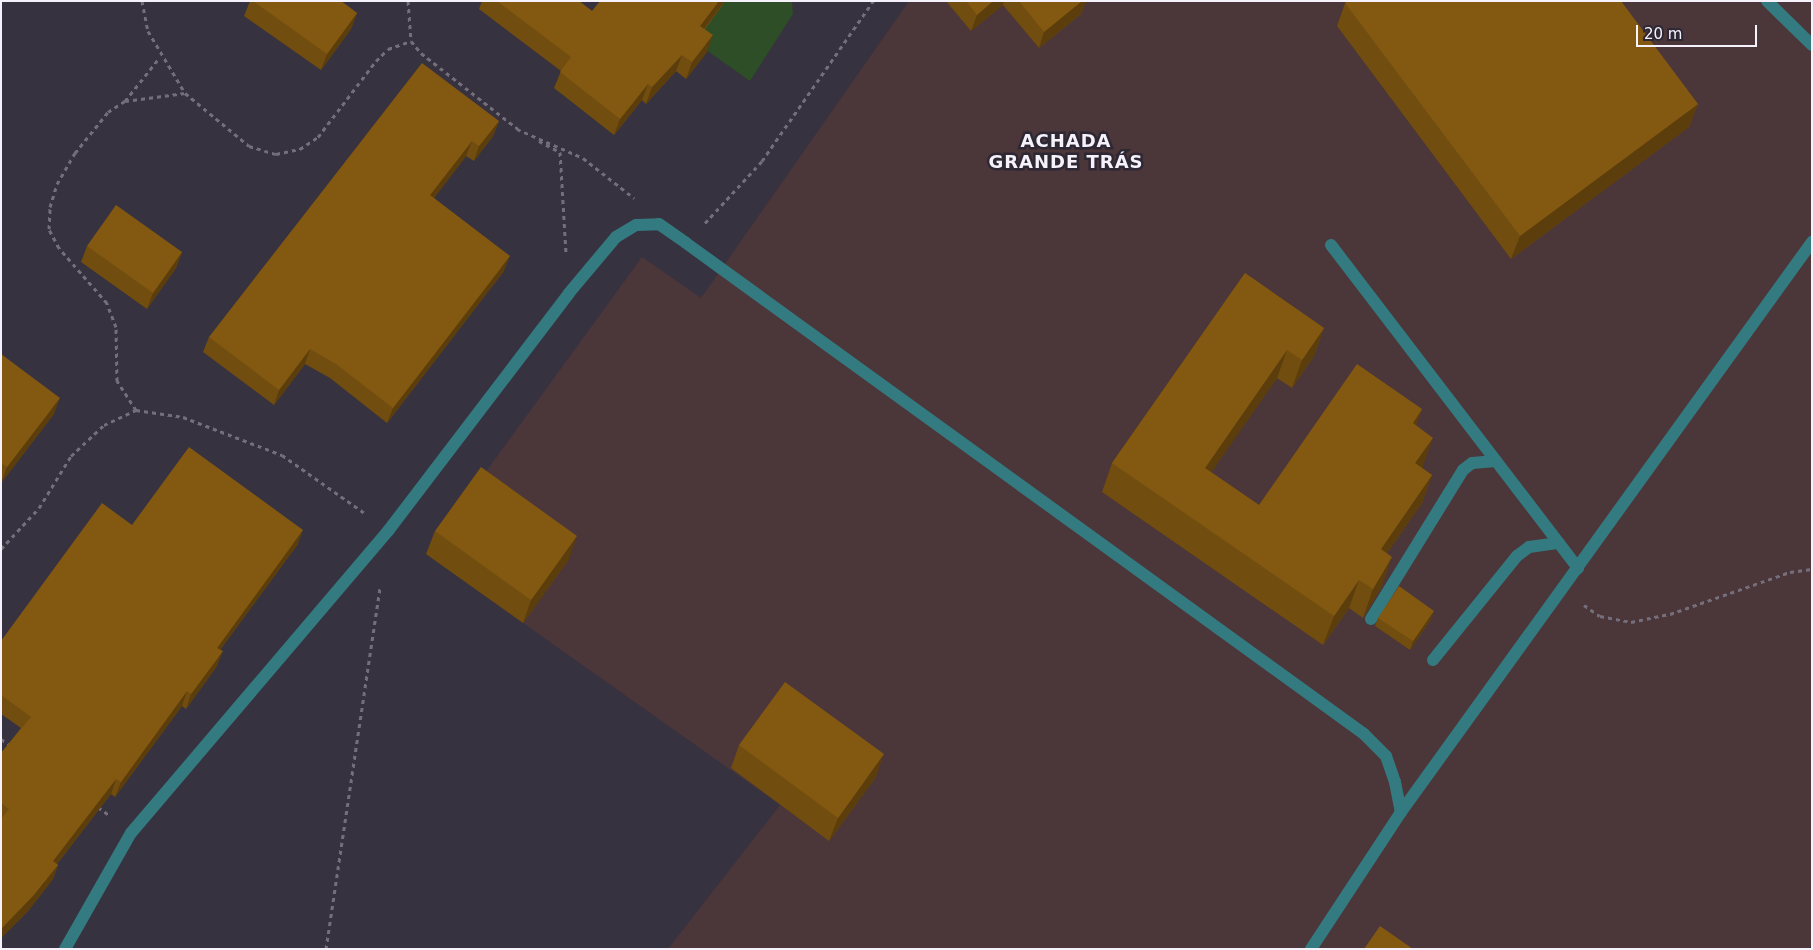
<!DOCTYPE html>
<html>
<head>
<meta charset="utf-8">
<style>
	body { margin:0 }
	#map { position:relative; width:1813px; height:950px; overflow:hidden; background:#37323f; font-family:"DejaVu Sans",sans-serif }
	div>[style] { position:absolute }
	.commercial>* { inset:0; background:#4b3639 }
	.green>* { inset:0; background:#2d4e27 }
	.path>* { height:3px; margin-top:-1.5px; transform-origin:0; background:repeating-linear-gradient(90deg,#746f7b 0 4px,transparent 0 8px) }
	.lane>* { height:12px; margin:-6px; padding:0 6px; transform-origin:6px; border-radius:6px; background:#337b80 }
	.street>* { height:12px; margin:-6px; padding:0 6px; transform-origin:6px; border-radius:6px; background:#337b80 }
	.wall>* { inset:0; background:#714d0f }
	.shaded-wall>* { inset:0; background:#5c3e0c }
	.building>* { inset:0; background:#835911 }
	span { translate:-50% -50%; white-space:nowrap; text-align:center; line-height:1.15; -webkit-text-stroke:5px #2d2834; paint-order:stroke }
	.district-label { font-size:18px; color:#f6f2fb; font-weight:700; letter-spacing:1px }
	.frame { position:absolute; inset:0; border:2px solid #f6f2fb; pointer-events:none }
	.scale { position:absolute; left:1636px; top:25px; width:121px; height:22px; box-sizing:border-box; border:2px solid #f6f2fb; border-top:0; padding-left:6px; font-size:15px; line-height:18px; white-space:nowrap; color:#f6f2fb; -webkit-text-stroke:4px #2d2834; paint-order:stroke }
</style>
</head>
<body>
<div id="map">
	<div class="commercial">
		<i style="clip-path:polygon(909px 1px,1812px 1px,1812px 949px,668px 949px,780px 805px,426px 554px,642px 257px,701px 298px)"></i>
	</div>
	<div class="green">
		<i style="clip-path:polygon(722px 1px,792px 1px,793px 14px,750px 81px,688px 37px)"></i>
	</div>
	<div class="path">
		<i style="left:142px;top:1px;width:31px;rotate:79deg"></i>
		<i style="left:148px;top:31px;width:72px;rotate:59.2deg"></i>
		<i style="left:185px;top:93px;width:83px;rotate:39.6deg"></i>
		<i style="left:249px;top:146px;width:28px;rotate:17deg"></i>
		<i style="left:276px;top:154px;width:25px;rotate:-12deg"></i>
		<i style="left:300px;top:149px;width:22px;rotate:-34deg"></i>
		<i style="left:318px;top:137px;width:96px;rotate:-52.7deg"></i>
		<i style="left:376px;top:61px;width:17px;rotate:-45deg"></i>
		<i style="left:388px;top:49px;width:24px;rotate:-19deg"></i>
		<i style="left:408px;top:1px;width:40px;rotate:85.7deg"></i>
		<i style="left:411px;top:41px;width:16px;rotate:50deg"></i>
		<i style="left:421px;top:53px;width:123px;rotate:38.1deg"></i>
		<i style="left:125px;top:101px;width:56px;rotate:-51.5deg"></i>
		<i style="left:517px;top:129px;width:72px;rotate:23.7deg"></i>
		<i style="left:583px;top:158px;width:65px;rotate:38.1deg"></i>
		<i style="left:539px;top:141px;width:24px;rotate:28deg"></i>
		<i style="left:560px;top:152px;width:100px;rotate:86.6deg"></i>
		<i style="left:705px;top:223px;width:84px;rotate:-47.4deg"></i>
		<i style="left:762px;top:161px;width:195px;rotate:-55.2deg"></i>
		<i style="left:136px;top:410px;width:35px;rotate:-123deg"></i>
		<i style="left:117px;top:381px;width:54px;rotate:-91.1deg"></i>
		<i style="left:116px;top:327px;width:26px;rotate:-111deg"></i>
		<i style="left:107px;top:303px;width:73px;rotate:-131.1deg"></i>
		<i style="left:59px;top:248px;width:21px;rotate:-118deg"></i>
		<i style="left:49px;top:229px;width:22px;rotate:-87deg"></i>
		<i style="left:50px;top:207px;width:24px;rotate:-73deg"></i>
		<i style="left:57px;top:184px;width:36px;rotate:-60deg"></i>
		<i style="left:75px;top:153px;width:53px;rotate:-51.2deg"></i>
		<i style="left:108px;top:112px;width:20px;rotate:-33deg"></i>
		<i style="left:125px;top:101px;width:61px;rotate:-7.6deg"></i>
		<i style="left:1px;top:549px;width:56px;rotate:-47.2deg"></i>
		<i style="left:39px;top:508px;width:61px;rotate:-58.4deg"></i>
		<i style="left:71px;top:456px;width:45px;rotate:-43.2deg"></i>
		<i style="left:104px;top:425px;width:35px;rotate:-25deg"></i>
		<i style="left:136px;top:410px;width:48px;rotate:8.5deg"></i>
		<i style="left:183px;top:417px;width:106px;rotate:21deg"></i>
		<i style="left:282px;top:455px;width:103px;rotate:35.1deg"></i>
		<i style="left:1584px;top:605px;width:19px;rotate:35deg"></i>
		<i style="left:1600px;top:616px;width:32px;rotate:11deg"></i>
		<i style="left:1631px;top:622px;width:40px;rotate:-12deg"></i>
		<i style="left:1670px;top:614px;width:127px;rotate:-19.3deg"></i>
		<i style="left:1790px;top:572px;width:22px;rotate:-8deg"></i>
		<i style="left:1px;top:739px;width:12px;rotate:35deg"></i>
		<i style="left:98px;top:807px;width:14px;rotate:36deg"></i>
		<i style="left:326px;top:949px;width:367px;rotate:-81.5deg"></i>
	</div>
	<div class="lane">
		<i style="left:1767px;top:1px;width:63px;rotate:44.4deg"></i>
		<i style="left:1331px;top:245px;width:407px;rotate:52.6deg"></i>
		<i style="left:569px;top:293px;width:73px;rotate:-50deg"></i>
		<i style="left:616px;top:237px;width:23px;rotate:-31deg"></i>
		<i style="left:636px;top:225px;width:23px;rotate:-2deg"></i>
		<i style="left:659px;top:224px;width:33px;rotate:35deg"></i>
		<i style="left:1371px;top:619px;width:175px;rotate:-58.3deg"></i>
		<i style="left:1463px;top:470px;width:11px;rotate:-38deg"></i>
		<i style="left:1472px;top:463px;width:24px;rotate:-5deg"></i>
		<i style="left:1433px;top:660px;width:134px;rotate:-51.1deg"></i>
		<i style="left:1517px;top:556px;width:15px;rotate:-37deg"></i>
		<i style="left:1529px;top:547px;width:30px;rotate:-8deg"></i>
	</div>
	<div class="street">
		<i style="left:686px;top:243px;width:837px;rotate:35.91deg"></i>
		<i style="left:1364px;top:734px;width:31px;rotate:45deg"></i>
		<i style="left:1386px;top:756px;width:28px;rotate:71deg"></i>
		<i style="left:1395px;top:782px;width:31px;rotate:79deg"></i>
		<i style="left:65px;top:949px;width:133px;rotate:-60.4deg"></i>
		<i style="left:131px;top:833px;width:397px;rotate:-49.6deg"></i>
		<i style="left:388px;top:531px;width:299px;rotate:-52.7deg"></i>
		<i style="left:1311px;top:949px;width:164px;rotate:-56.7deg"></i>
		<i style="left:1401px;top:812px;width:703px;rotate:-54.21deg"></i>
	</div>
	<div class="wall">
		<i style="clip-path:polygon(250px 1px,341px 1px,357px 13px,351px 29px,321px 70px,244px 16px)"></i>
		<i style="clip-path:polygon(482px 1px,579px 1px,592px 11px,724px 3px,705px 29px,707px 52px,686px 79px,676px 71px,646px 104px,642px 100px,614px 135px,554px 88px,561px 71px,479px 9px)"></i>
		<i style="clip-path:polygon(946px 1px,1086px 1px,1081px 14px,1039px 48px,1003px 5px,971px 31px)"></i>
		<i style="clip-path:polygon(1345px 3px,1698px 104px,1689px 127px,1511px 259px,1337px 26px)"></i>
		<i style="clip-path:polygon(499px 121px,493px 136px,474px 161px,466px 156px,434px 198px,504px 271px,387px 423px,330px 378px,305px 364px,274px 405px,203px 352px,209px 337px)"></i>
		<i style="clip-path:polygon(87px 246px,182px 252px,176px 268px,147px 309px,81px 262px)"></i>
		<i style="clip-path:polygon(1245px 273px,1324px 328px,1314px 356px,1292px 388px,1277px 378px,1211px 472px,1259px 505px,1422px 409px,1416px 425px,1423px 466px,1422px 468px,1432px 475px,1422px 503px,1387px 553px,1382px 586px,1363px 618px,1349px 608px,1323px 645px,1102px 492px,1112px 463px)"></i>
		<i style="clip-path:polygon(1px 354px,54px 414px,1px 483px)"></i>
		<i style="clip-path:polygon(132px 525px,298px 544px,220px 650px,217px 666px,186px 709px,182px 706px,115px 797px,111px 794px,57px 864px,58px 865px,53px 879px,28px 911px,1px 938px,1px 753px,21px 728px,1px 714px,1px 641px)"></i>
		<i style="clip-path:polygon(435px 531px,569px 559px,523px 623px,426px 554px)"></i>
		<i style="clip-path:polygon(1378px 618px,1431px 619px,1410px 650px,1375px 626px)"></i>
		<i style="clip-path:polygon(739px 745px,876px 777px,829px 841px,731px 768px)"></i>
	</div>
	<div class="shaded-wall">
		<i style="clip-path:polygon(719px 1px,725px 1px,694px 42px,700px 26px)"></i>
		<i style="clip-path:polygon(993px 1px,1004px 1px,1003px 5px,971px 31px,977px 15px)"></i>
		<i style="clip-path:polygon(1082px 1px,1086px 1px,1081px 14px,1039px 48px,1044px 32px)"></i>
		<i style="clip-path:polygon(357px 13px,351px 29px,321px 70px,327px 54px)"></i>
		<i style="clip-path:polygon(713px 35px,707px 52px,686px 79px,692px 62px)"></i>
		<i style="clip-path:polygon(682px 55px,676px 71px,646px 104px,652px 87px)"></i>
		<i style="clip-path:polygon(648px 84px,642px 100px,614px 135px,620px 119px)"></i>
		<i style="clip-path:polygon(1698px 104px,1689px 127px,1511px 259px,1520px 236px)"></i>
		<i style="clip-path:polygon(499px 121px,493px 136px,474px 161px,479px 146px)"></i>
		<i style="clip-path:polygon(472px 141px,466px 156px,425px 210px,430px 195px)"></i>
		<i style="clip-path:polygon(182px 252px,176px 268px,147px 309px,153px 293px)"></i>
		<i style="clip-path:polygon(510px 256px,504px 271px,387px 423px,393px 408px)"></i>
		<i style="clip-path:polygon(1324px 328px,1314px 356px,1292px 388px,1302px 360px)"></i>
		<i style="clip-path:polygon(310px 349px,305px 364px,274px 405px,279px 390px)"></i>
		<i style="clip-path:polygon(1287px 350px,1277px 378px,1194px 497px,1205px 468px)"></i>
		<i style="clip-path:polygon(60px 398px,54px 414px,1px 483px,7px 467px)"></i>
		<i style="clip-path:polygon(1422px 409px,1412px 437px,1413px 423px)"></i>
		<i style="clip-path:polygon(1433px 438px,1423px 466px,1405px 492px,1415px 463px)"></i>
		<i style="clip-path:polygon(1432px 475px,1422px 503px,1370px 577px,1381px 549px)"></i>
		<i style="clip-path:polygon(303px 530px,298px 544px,211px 662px,217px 648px)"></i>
		<i style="clip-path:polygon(577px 536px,569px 559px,523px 623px,531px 600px)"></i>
		<i style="clip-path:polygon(1392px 557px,1382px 586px,1363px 618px,1373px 589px)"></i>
		<i style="clip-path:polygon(1359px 580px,1349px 608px,1323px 645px,1334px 616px)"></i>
		<i style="clip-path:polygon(1434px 611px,1431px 619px,1410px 650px,1413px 641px)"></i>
		<i style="clip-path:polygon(223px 651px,217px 666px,186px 709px,191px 694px)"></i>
		<i style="clip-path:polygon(187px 691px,182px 706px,115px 797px,121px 782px)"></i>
		<i style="clip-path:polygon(884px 754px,876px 777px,829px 841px,838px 818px)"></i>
		<i style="clip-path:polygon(116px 779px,111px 794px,48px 875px,53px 861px)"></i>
		<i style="clip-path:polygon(58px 865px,53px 879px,28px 911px,1px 938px,1px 929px)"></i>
	</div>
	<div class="building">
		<i style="clip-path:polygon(253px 1px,341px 1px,357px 13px,327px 54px)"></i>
		<i style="clip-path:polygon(497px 1px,579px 1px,592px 11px,600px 1px,719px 1px,700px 26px,713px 35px,692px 62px,682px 55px,652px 87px,648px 84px,620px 119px,560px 72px,571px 57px)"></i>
		<i style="clip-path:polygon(966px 1px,993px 1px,977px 15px)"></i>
		<i style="clip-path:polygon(1019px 1px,1082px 1px,1044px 32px)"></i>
		<i style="clip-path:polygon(1348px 1px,1621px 1px,1698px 104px,1520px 236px,1345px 3px)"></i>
		<i style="clip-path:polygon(422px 63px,499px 121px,479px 146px,472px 141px,430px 195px,510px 256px,393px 408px,336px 364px,310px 349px,279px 390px,209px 337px)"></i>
		<i style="clip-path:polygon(116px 205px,182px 252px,153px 293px,87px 246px)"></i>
		<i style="clip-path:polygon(1245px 273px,1324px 328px,1302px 360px,1287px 350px,1205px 468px,1259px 505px,1357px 364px,1422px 409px,1413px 423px,1433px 438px,1415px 463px,1432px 475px,1381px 549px,1392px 557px,1373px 589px,1359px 580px,1334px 616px,1112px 463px)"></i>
		<i style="clip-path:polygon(1px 354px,60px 398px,7px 467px,1px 463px)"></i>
		<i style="clip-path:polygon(189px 447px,303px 530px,217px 648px,223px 651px,191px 694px,187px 691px,121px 782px,116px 779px,53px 861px,58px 865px,33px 896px,1px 929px,1px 819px,9px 809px,1px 803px,1px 753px,31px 717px,1px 695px,1px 641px,102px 503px,132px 525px)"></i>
		<i style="clip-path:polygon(481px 467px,577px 536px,531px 600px,435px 531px)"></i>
		<i style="clip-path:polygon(1399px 586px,1434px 611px,1413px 641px,1378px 618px)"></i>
		<i style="clip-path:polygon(785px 682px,884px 754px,838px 818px,739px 745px)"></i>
		<i style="clip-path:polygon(1380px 926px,1413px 949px,1364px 949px)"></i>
	</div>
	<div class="district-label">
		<span style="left:1066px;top:152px">ACHADA<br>GRANDE TRÁS</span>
	</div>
	<div class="frame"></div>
	<div class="scale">20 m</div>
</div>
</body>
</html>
